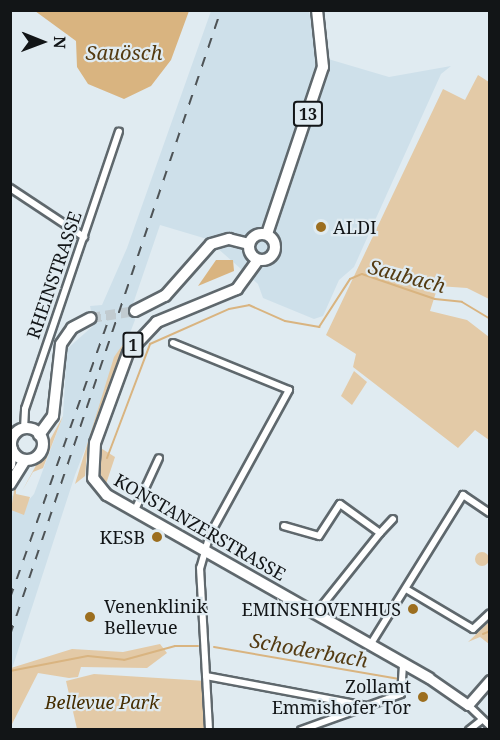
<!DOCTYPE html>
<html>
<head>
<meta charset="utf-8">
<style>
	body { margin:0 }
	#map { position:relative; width:500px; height:740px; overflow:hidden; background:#e0ebf1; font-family:"Noto Serif",serif }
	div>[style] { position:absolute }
	.built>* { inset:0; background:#cee0ea }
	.green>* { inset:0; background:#e3caa7 }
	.round { border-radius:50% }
	.water>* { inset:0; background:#d9b480 }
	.stream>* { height:2px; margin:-1px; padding:0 1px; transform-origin:1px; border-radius:1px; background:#d9b480 }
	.primary-tunnel>* { height:10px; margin-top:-5px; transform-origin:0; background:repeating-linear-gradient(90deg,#c1cbd0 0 10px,transparent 0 15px) }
	.roads { filter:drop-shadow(2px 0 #5f686d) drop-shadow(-2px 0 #5f686d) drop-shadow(0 2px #5f686d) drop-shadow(0 -2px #5f686d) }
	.minor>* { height:6px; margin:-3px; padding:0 3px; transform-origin:3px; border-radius:3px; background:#fff }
	.secondary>* { height:9px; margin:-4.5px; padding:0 4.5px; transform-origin:4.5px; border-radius:4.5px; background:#fff }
	.primary>* { height:10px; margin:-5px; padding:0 5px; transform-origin:5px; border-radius:5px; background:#fff }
	.primary>.ring { margin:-5px; padding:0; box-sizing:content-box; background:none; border:10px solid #fff; border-radius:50% }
	.rail>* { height:2px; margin-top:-1px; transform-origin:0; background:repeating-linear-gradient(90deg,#4e5356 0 10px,transparent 0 20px) }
	.dots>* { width:16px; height:16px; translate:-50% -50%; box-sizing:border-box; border:3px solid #e0ebf1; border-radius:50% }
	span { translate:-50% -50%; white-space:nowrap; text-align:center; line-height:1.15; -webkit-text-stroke:4.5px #e0ebf1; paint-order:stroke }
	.shield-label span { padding:2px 4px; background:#e0ebf1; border:2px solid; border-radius:4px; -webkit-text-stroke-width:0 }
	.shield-label { font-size:16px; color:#121517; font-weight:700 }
	.poi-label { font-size:18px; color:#121517 }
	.left { translate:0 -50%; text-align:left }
	.right { translate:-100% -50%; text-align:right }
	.street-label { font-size:18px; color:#121517 }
	.park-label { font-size:18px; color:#462e01; font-style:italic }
	.water-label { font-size:20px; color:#543b12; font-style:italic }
	.frame { position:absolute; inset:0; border:12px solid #121517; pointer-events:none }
	.north { position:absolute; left:12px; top:12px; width:60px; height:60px; -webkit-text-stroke:4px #e0ebf1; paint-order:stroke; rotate:91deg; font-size:16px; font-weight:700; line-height:24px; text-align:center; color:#121517 }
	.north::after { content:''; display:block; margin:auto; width:21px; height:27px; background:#121517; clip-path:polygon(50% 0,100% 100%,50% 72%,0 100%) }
</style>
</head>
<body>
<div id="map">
	<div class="built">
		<i style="clip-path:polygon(211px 11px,309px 11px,318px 56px,389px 77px,451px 66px,441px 74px,354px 267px,339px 280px,323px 316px,314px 319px,263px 298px,258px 284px,207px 239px,160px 225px,133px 304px,135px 320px,75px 475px,11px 672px,11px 495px,28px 501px,34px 494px,63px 416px,67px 349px,94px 325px,90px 306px,102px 305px,127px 248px)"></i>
	</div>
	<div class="green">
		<i style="clip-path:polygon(478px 75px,489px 82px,489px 299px,467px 288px,438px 286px,430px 311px,467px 320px,489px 337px,489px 440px,475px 430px,458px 448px,353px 367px,356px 354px,326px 335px,443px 89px,465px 100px)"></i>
		<i style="clip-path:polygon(131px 333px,136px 333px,120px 358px,87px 454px,85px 476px,75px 484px,114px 357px)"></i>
		<i style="clip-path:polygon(354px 371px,367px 382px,352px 405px,341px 396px)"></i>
		<i style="clip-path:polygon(63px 416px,43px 468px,33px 472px,22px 491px)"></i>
		<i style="clip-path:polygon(99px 447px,115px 457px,106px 484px,97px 469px)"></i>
		<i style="clip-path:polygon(16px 478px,16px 494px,30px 497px,24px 515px,11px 510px)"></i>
		<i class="round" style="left:475px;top:552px;width:14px;height:14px"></i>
		<i style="clip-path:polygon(489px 622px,489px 644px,480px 637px,468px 642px)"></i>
		<i style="clip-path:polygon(160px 644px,167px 653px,147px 668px,81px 667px,78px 677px,69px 678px,38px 673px,11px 726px,11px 668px,72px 649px,123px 652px)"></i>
		<i style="clip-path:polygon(94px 674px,206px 681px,208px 729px,77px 729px,66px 681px)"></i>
	</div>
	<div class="water">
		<i style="clip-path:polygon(35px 11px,189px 11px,171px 60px,151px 86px,124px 99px,88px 84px,77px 67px,76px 41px)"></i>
		<i style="clip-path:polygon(216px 260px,233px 260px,234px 271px,198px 286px)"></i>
	</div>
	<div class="stream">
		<i style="left:107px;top:458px;width:122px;rotate:-69.3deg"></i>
		<i style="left:150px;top:344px;width:86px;rotate:-23.9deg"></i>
		<i style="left:229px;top:309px;width:20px;rotate:-11deg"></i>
		<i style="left:249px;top:305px;width:39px;rotate:24deg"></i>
		<i style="left:285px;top:321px;width:35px;rotate:10deg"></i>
		<i style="left:319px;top:327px;width:57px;rotate:-57.1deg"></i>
		<i style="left:350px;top:279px;width:13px;rotate:-23deg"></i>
		<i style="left:362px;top:274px;width:77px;rotate:18.9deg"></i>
		<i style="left:435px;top:299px;width:27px;rotate:6deg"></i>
		<i style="left:462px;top:302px;width:33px;rotate:31deg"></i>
		<i style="left:483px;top:634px;width:8px;rotate:-23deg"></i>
		<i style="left:214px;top:647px;width:188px;rotate:9.8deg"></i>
		<i style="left:10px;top:671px;width:79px;rotate:-10.9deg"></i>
		<i style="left:88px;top:656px;width:36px;rotate:6deg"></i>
		<i style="left:124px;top:660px;width:53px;rotate:-15.4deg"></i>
		<i style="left:175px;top:646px;width:23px"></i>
	</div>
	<div class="primary-tunnel">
		<i style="left:91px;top:318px;width:45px;rotate:-9deg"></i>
	</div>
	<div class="roads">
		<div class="minor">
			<i style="left:10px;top:188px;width:89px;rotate:33.5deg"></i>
			<i style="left:173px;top:343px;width:125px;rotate:22.1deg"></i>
			<i style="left:289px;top:390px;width:164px;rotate:118.7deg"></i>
			<i style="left:210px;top:534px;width:35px;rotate:106deg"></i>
			<i style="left:200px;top:568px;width:162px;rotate:86.8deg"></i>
			<i style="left:24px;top:429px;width:20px;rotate:-87deg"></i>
			<i style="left:25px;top:409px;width:293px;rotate:-71.3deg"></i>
			<i style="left:135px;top:510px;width:57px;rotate:-65.2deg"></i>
			<i style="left:284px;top:526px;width:36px;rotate:16deg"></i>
			<i style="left:319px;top:536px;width:38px;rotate:-57deg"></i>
			<i style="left:340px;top:504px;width:49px;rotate:35.9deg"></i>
			<i style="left:380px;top:533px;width:101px;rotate:128.6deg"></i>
			<i style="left:380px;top:533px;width:19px;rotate:-47deg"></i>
			<i style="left:406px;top:589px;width:78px;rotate:30.8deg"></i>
			<i style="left:473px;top:629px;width:23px;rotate:-43deg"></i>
			<i style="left:372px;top:642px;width:173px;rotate:-58.2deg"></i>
			<i style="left:463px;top:495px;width:32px;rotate:34deg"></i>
			<i style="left:206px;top:676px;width:163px;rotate:10.6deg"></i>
			<i style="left:468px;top:705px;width:30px;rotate:44deg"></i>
			<i style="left:301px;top:730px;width:106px;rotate:-19.8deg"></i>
			<i style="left:401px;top:694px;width:31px;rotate:-86deg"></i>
			<i style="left:469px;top:730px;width:16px;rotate:-38deg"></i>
		</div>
		<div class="secondary">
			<i style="left:429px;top:678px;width:47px;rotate:34.7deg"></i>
			<i style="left:468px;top:705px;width:33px;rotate:-49deg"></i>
		</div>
		<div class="primary">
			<i class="ring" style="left:249px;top:234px;width:16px;height:16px"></i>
			<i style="left:267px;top:234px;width:176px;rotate:-71.5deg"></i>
			<i style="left:323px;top:67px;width:57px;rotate:-96deg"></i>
			<i style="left:258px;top:260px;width:36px;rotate:126deg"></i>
			<i style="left:237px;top:289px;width:87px;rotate:157.6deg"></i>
			<i style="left:157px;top:322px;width:42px;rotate:133.1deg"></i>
			<i style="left:128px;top:353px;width:96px;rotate:110.1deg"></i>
			<i style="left:95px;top:443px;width:35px;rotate:93deg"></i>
			<i style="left:93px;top:478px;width:22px;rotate:51deg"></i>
			<i style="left:107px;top:495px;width:370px;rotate:29.6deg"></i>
			<i style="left:135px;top:311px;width:34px;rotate:-27deg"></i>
			<i style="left:165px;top:296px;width:69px;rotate:-48.5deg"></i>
			<i style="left:211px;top:244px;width:19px;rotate:-16deg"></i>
			<i style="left:229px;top:239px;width:21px;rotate:14deg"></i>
			<i class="ring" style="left:11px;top:428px;width:22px;height:22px"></i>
			<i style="left:39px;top:435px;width:24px;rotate:-54deg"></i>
			<i style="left:53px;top:416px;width:72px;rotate:-83.7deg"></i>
			<i style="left:61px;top:344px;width:19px;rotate:-55deg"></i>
			<i style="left:72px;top:328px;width:21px;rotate:-28deg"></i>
			<i style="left:10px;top:465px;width:16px;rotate:-83deg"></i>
			<i style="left:10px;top:484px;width:28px;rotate:-58deg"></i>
		</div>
	</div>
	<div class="rail">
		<i style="left:10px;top:598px;width:294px;rotate:-70.5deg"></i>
		<i style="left:10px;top:635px;width:660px;rotate:-71.35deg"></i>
	</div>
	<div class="dots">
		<i style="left:321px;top:227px;background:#9c6e1f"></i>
		<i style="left:157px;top:537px;background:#9c6e1f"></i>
		<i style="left:413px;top:609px;background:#9c6e1f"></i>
		<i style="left:90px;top:617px;background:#9c6e1f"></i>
		<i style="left:423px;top:697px;background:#9c6e1f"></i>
	</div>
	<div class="shield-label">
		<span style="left:308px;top:114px">13</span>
		<span style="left:133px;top:345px">1</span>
	</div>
	<div class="poi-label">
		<span class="left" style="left:333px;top:227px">ALDI</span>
		<span class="right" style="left:145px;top:537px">KESB</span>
		<span class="left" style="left:104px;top:617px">Venenklinik<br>Bellevue</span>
		<span class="right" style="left:401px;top:609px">EMINSHOVENHUS</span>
		<span class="right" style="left:411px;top:697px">Zollamt<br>Emmishofer Tor</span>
	</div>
	<div class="street-label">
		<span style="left:54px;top:275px;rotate:-71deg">RHEINSTRASSE</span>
		<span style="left:200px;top:527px;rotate:30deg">KONSTANZERSTRASSE</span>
	</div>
	<div class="park-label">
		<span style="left:102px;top:702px">Bellevue Park</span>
	</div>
	<div class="water-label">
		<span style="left:124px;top:52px">Sauösch</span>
		<span style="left:407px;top:276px;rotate:15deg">Saubach</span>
		<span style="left:309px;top:650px;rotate:10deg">Schoderbach</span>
	</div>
	<div class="frame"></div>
	<div class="north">N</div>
</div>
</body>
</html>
